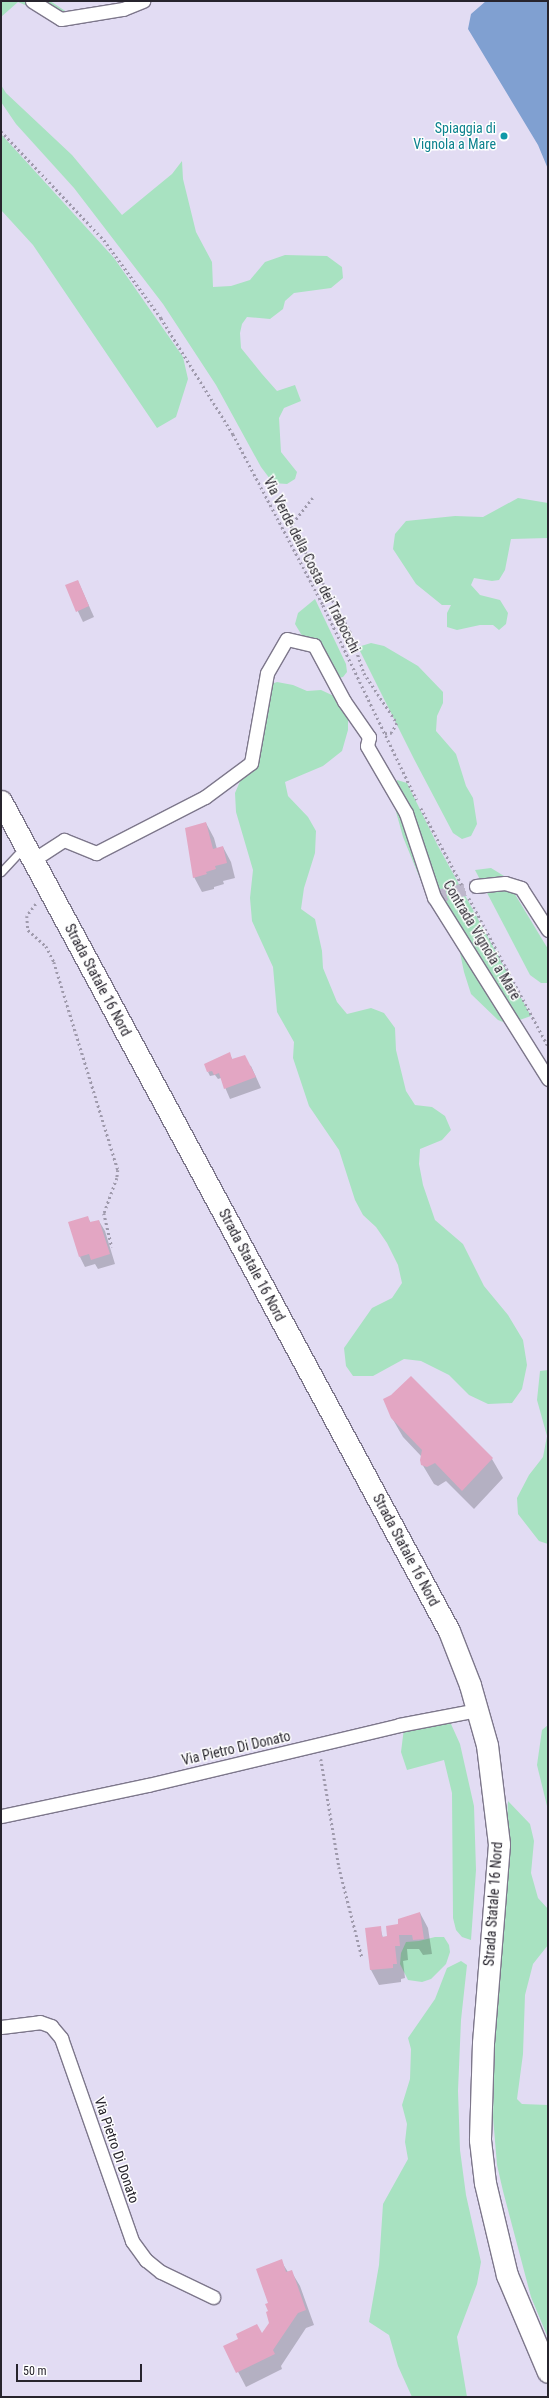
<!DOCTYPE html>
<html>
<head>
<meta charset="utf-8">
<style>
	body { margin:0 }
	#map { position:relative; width:549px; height:2398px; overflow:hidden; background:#e2dcf3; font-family:"Roboto Condensed",sans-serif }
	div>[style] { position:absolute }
	.green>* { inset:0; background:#a8e2c1 }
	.water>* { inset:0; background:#80a0d1 }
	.shadow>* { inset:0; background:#0003 }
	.building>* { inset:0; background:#e3a6c3 }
	.street-tunnel>* { height:13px; margin-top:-6.5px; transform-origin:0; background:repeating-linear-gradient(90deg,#bdb7cb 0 13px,transparent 0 19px) }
	.path>* { height:2.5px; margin-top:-1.25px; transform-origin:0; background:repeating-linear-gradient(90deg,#9f9aac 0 2px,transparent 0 5px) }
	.roads { filter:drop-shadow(1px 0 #7d778b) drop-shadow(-1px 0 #7d778b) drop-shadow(0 1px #7d778b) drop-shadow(0 -1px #7d778b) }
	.lane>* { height:7px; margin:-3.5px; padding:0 3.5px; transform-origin:3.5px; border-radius:3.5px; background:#fff }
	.street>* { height:13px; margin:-6.5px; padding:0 6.5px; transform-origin:6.5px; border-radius:6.5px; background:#fff }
	.primary>* { height:21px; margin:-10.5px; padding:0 10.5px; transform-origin:10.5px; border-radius:10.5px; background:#fff }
	.dots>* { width:11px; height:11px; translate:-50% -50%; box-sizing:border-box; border:2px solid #fff; border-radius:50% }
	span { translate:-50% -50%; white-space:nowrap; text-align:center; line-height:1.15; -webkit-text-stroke:3px #fff; paint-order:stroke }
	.culture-label { font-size:14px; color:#0d838f }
	.right { translate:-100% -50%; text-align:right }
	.street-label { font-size:14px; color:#27242d }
	.frame { position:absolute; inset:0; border:2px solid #27242d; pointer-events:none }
	.scale { position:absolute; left:16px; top:2364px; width:126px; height:18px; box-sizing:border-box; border:2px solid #27242d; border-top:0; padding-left:5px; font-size:12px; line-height:14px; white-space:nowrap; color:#27242d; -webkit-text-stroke:3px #fff; paint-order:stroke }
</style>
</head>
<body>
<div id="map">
	<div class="green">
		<i style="clip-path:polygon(1px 1px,50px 1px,73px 16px,39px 11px,18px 2px,1px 17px)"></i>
		<i style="clip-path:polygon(1px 85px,6px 93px,72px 155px,122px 215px,172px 174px,182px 161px,183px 179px,196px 232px,212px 262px,213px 287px,231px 286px,250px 280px,265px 262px,285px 255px,327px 256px,342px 267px,343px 278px,331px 288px,294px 293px,285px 301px,283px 309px,270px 319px,247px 317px,242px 324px,240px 333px,241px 348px,262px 374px,277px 391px,295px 385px,301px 401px,284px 408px,279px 418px,281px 452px,297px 472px,295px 479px,287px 484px,273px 483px,261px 467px,216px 385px,163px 304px,74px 188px,16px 124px,1px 102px)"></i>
		<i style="clip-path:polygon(1px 134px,114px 258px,183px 357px,188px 379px,176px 417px,157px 428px,33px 245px,1px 210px)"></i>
		<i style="clip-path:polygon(518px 498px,548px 503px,548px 538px,511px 539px,505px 570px,499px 580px,492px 581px,474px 578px,471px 585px,480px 595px,500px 600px,508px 613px,506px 624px,499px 630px,493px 625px,480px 625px,457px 630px,447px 627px,447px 613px,451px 605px,442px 605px,416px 584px,393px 549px,395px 534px,406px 521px,455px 516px,483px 517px)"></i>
		<i style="clip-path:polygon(315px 599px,346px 664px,347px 672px,343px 677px,338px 678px,304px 639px,295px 624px,298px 613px)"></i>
		<i style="clip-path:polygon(371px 643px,384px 646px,418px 666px,443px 692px,443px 703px,437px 716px,436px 731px,456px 754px,466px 786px,473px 798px,477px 824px,471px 836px,462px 839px,453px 833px,414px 759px,358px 647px)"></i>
		<i style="clip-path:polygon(277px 682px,293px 685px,307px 691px,321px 690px,336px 697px,348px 718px,348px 730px,342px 751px,323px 766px,285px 782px,288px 796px,308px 817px,316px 831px,315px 853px,304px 888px,301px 909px,315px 919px,322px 951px,323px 968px,337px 1002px,347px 1014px,371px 1008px,384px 1013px,395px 1028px,396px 1050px,406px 1091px,415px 1105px,432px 1107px,445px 1116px,451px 1130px,442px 1140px,420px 1149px,419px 1164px,423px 1185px,435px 1220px,463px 1244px,484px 1286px,508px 1315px,523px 1340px,527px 1365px,522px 1389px,512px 1403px,488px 1404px,469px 1395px,449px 1375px,421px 1361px,404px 1359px,373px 1376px,353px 1376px,346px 1366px,344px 1348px,372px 1308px,392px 1298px,402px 1283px,398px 1265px,387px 1243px,376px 1227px,363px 1215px,355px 1200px,339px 1150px,309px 1106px,293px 1058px,294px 1042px,277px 1012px,273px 967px,252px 921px,250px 898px,253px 870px,236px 812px,235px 793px,241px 779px,257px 762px,269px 685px)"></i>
		<i style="clip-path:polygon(397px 780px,407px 783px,438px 846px,531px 1016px,508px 1024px,498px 1020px,471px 994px,464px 972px,459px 948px,425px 891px,403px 837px,392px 797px)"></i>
		<i style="clip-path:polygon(491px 868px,504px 876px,548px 949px,548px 983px,541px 983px,530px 975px,475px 870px)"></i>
		<i style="clip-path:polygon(548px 1370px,548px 1544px,539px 1541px,518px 1514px,517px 1498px,529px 1475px,543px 1457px,547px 1436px,537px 1400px,540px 1371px)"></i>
		<i style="clip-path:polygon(440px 1721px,451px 1724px,460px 1744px,474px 1806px,476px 1870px,471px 1940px,462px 1937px,456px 1930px,453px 1918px,452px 1793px,444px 1760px,407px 1770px,401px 1752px,404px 1728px)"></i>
		<i style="clip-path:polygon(548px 1725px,548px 1810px,537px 1765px,542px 1730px)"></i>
		<i style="clip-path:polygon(508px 1801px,530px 1824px,534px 1841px,531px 1873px,538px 1898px,548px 1909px,548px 1945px,533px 1964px,525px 1995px,523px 2054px,517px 2099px,522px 2104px,548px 2105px,548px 2338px,531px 2297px,503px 2191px,497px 2165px,493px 2117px,495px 2030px)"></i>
		<i style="clip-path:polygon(435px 1937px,444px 1937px,449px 1945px,450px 1952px,446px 1964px,431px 1979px,422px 1982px,408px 1980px,400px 1964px,401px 1953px,406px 1942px,419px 1941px)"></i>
		<i style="clip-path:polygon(461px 1961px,467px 1965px,461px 2020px,458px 2091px,460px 2150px,466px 2195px,481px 2262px,477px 2284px,457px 2337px,467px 2397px,412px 2397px,398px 2366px,389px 2335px,369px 2322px,379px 2265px,383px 2204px,408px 2159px,405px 2142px,407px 2124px,402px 2105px,410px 2079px,411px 2049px,408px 2038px,435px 1999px,447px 1968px)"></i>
	</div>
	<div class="water">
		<i style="clip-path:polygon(486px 1px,548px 1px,548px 169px,538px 145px,468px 29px,471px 14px)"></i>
	</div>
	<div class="shadow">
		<i style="clip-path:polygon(78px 581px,94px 617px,83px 622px,66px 586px)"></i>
		<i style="clip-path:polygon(206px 823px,214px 838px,217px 849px,223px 847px,231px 862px,235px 878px,223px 881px,224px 884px,214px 887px,214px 889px,202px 892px,194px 877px)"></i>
		<i style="clip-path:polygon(229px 1054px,233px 1060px,251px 1066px,261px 1088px,230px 1099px,221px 1078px,218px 1079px,215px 1075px,210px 1076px,208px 1072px)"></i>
		<i style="clip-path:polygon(87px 1217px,91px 1223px,99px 1221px,105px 1231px,115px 1264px,98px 1269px,95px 1264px,85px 1267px,80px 1257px)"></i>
		<i style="clip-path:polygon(392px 1396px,492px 1459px,503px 1478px,474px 1509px,446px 1481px,438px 1486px,434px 1484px,422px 1464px,421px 1456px,403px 1437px,392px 1418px)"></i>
		<i style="clip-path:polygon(420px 1913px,428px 1928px,432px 1954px,423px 1955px,419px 1949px,407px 1949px,408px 1960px,403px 1961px,405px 1978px,401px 1979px,401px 1982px,379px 1985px,371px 1970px,366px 1929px,380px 1927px,383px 1938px,388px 1937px,399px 1925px)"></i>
		<i style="clip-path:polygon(281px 2261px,288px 2272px,291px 2271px,300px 2286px,314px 2325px,306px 2328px,281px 2366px,282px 2369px,246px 2387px,225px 2347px,262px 2334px,271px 2323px,269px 2304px)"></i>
	</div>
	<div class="building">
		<i style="clip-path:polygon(78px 580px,89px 606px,76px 612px,65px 585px)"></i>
		<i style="clip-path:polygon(206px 822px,213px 849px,223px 846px,227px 863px,215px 866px,216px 869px,206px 872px,207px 874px,193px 878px,185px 828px)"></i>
		<i style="clip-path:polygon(230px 1052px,232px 1059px,245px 1055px,256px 1077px,224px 1089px,219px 1073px,214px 1075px,212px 1071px,207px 1072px,204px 1064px)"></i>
		<i style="clip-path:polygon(88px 1216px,90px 1222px,99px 1220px,110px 1254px,91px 1260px,89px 1254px,79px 1257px,68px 1222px)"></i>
		<i style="clip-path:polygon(411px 1376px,493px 1458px,462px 1491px,435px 1463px,427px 1467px,421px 1465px,420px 1460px,422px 1450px,391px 1418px,383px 1399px,391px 1395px)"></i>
		<i style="clip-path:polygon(420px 1912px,424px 1939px,413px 1940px,412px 1935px,399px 1935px,400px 1946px,395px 1946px,397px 1964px,393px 1964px,393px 1968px,370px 1970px,365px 1928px,381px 1926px,382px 1937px,387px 1936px,386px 1926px,398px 1924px,398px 1919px)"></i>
		<i style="clip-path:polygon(282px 2259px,286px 2272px,292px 2270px,306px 2310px,298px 2313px,273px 2350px,275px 2354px,236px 2373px,223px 2346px,238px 2339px,236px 2334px,257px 2324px,262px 2333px,269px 2323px,266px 2312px,268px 2311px,265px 2304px,268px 2303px,256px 2269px)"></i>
	</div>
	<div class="street-tunnel">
		<i style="left:434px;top:897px;width:43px;rotate:-14.7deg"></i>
	</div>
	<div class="path">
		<i style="left:1px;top:131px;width:150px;rotate:46.6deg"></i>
		<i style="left:104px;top:240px;width:97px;rotate:53.8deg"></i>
		<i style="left:161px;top:318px;width:137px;rotate:58.2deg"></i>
		<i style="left:233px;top:434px;width:193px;rotate:62.2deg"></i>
		<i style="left:323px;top:605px;width:216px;rotate:64.3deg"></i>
		<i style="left:313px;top:498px;width:36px;rotate:128deg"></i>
		<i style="left:291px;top:526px;width:120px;rotate:60.7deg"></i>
		<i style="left:350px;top:631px;width:44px;rotate:71.6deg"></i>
		<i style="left:364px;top:673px;width:60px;rotate:56.6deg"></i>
		<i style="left:397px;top:723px;width:11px;rotate:117deg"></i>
		<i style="left:392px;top:733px;width:7px;rotate:172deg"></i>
		<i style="left:421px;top:808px;width:87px;rotate:62deg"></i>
		<i style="left:469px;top:898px;width:168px;rotate:61.9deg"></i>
		<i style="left:36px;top:904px;width:15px;rotate:127deg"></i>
		<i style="left:27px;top:916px;width:14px;rotate:86deg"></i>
		<i style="left:28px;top:930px;width:24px;rotate:42deg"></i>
		<i style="left:46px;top:946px;width:18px;rotate:63deg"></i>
		<i style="left:54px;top:962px;width:218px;rotate:72.9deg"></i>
		<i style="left:118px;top:1170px;width:8px;rotate:97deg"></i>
		<i style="left:117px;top:1178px;width:37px;rotate:110deg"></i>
		<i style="left:104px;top:1213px;width:35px;rotate:77deg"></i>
		<i style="left:321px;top:1759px;width:109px;rotate:80.5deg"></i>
		<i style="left:339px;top:1867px;width:93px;rotate:75.7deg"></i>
	</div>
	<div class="roads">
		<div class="lane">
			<i style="left:1px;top:872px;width:34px;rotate:-47deg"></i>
		</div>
		<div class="street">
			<i style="left:32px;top:1px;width:34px;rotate:32deg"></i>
			<i style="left:61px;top:19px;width:63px;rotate:-9.2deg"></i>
			<i style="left:123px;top:9px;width:22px;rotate:-22deg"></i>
			<i style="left:33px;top:860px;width:37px;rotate:-33deg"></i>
			<i style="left:64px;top:840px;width:35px;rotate:22deg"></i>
			<i style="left:96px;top:853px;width:123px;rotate:-27.2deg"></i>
			<i style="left:205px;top:797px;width:57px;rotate:-36.5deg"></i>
			<i style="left:251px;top:763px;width:91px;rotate:-79.9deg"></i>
			<i style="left:267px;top:673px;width:39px;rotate:-60deg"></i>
			<i style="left:287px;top:639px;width:28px;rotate:13deg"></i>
			<i style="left:314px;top:645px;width:64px;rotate:61.8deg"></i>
			<i style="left:344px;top:701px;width:44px;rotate:55.2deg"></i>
			<i style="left:369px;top:737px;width:9px;rotate:103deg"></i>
			<i style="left:367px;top:746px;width:78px;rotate:59.8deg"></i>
			<i style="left:406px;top:813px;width:89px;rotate:71.6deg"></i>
			<i style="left:434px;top:897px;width:215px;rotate:57.9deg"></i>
			<i style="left:476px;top:886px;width:29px;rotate:-6deg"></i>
			<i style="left:505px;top:883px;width:17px;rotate:17deg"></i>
			<i style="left:521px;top:888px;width:50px;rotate:57.3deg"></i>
			<i style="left:1px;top:1816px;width:150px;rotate:-11.9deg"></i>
			<i style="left:148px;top:1785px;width:258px;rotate:-13.4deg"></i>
			<i style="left:399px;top:1725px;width:79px;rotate:-10.9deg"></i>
			<i style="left:1px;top:2027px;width:39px;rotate:-7deg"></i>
			<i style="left:40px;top:2022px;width:12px;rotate:20deg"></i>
			<i style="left:51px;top:2026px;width:16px;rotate:50deg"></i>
			<i style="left:61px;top:2038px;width:215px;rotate:70.7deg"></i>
			<i style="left:132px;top:2241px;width:24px;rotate:54deg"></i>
			<i style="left:146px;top:2260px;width:19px;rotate:39deg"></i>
			<i style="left:161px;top:2272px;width:58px;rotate:25.7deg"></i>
		</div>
		<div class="primary">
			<i style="left:1px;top:801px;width:943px;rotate:61.64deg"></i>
			<i style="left:449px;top:1631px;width:58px;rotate:68.7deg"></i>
			<i style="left:470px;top:1685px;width:62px;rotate:74.2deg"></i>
			<i style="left:487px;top:1745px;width:100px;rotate:83.1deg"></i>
			<i style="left:499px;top:1844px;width:200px;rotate:94.6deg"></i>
			<i style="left:483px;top:2043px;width:97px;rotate:91.8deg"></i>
			<i style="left:480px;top:2140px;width:43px;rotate:83.4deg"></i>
			<i style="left:485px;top:2183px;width:95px;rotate:76.6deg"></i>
			<i style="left:507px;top:2275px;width:105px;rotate:67.1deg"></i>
		</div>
	</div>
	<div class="dots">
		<i style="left:504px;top:136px;background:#0f9aa8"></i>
	</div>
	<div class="culture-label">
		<span class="right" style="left:496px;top:136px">Spiaggia di<br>Vignola a Mare</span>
	</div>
	<div class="street-label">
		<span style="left:312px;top:565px;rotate:63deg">Via Verde della Costa dei Trabocchi</span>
		<span style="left:482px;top:940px;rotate:59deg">Contrada Vignola a Mare</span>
		<span style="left:98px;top:980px;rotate:62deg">Strada Statale 16 Nord</span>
		<span style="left:252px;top:1265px;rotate:62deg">Strada Statale 16 Nord</span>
		<span style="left:406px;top:1550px;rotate:62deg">Strada Statale 16 Nord</span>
		<span style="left:236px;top:1748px;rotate:-13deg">Via Pietro Di Donato</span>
		<span style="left:493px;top:1904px;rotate:-86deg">Strada Statale 16 Nord</span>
		<span style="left:117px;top:2150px;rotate:71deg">Via Pietro Di Donato</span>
	</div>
	<div class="frame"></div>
	<div class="scale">50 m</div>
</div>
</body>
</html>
